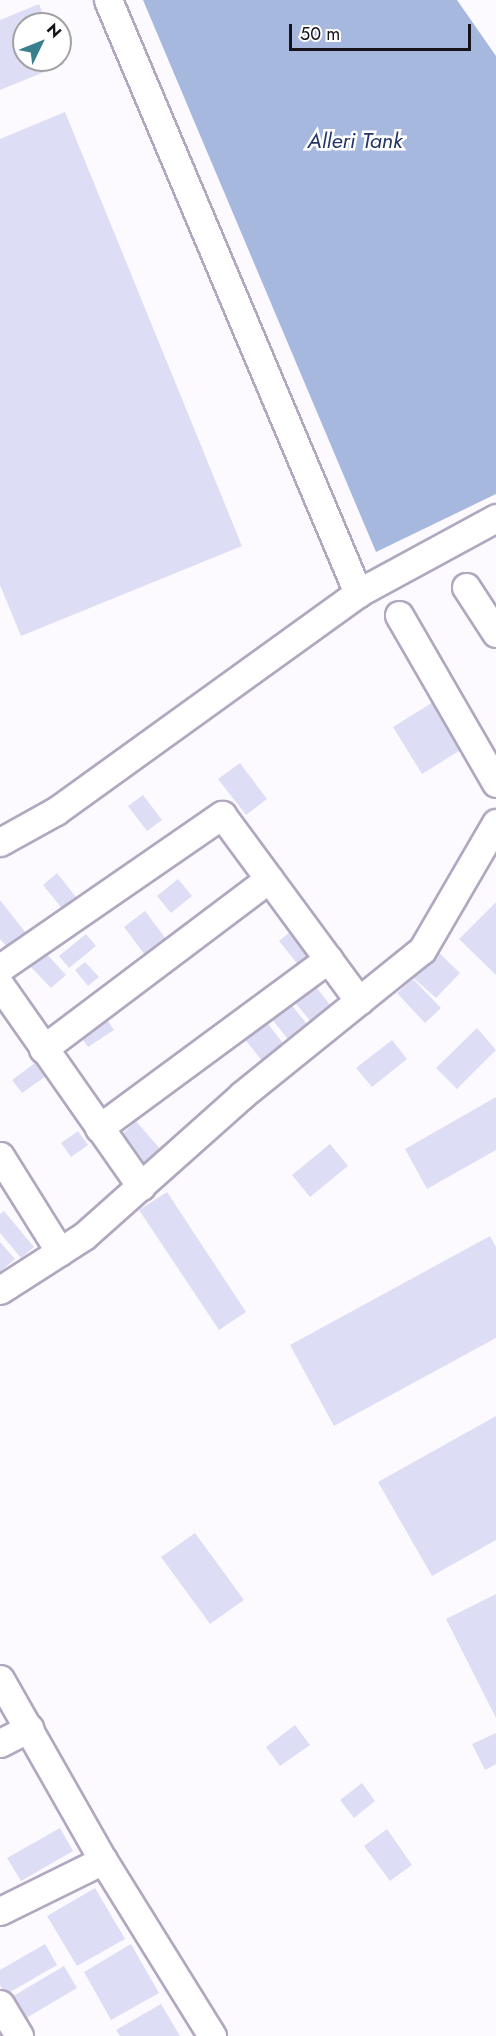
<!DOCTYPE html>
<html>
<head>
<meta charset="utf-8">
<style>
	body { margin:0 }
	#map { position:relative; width:496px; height:2036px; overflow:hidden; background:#fcfaff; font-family:Jost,sans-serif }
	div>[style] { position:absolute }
	.water>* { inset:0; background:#a7b8df }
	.building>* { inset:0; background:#dddef6 }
	.roads { filter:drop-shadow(2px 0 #b1a8bf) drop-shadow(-2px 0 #b1a8bf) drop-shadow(0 2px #b1a8bf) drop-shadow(0 -2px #b1a8bf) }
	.minor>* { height:27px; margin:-13.5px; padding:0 13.5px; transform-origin:13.5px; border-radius:13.5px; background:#fff }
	span { translate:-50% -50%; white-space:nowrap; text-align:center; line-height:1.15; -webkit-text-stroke:5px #fff; paint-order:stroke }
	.water-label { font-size:22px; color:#243667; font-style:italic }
	.north { position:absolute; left:12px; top:12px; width:60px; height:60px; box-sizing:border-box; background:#fff; border:2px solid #a2a1a4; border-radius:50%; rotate:47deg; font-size:16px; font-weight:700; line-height:24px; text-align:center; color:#16131b }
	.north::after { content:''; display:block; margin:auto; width:21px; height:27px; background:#3a808c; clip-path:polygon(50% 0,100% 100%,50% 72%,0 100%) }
	.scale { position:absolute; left:289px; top:24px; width:182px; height:27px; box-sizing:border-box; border:3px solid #16131b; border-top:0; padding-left:8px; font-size:18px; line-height:21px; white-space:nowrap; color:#16131b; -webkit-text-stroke:4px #fff; paint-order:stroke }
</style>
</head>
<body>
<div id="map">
	<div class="water">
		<i style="clip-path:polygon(143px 0,457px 0,496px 56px,496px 494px,376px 552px)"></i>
	</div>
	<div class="building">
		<i style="clip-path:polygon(39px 4px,47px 24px,24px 24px,24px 60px,60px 60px,60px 55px,64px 64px,0 90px,0 20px)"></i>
		<i style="clip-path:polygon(65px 112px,242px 546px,21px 636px,0 585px,0 139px)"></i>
		<i style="clip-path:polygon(438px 699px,467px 746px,422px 774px,393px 727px)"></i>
		<i style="clip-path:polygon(240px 763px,267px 799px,246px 815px,218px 779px)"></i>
		<i style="clip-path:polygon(143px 795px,162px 820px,147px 831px,128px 806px)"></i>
		<i style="clip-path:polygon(57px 873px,83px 906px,69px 917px,43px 885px)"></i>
		<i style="clip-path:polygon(178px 879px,192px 896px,171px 913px,157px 896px)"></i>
		<i style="clip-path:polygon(0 900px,26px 933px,7px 947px,0 939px)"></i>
		<i style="clip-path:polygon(496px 902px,496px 975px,459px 939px)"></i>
		<i style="clip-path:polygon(145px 911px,166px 939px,145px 955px,124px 927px)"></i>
		<i style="clip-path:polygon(290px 932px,316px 963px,304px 972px,279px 941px)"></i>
		<i style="clip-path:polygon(86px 934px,96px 946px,69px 968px,59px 956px)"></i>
		<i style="clip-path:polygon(434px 948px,460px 973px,436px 998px,409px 974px)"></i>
		<i style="clip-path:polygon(44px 951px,66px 975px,51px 988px,29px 965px)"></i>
		<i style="clip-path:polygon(85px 962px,99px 977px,88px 986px,75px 970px)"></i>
		<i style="clip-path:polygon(309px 978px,331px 1006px,311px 1022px,288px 994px)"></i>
		<i style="clip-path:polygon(413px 979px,441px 1008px,425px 1023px,397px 993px)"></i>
		<i style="clip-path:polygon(286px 998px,310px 1028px,291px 1043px,267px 1013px)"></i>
		<i style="clip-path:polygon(104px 1015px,114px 1030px,88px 1047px,78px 1033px)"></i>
		<i style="clip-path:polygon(262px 1016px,289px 1051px,267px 1067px,240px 1033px)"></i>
		<i style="clip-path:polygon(477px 1028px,496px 1050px,457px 1089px,436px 1068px)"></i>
		<i style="clip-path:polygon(392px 1040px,407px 1059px,372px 1087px,356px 1068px)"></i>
		<i style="clip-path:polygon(39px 1060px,49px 1074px,22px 1093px,12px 1080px)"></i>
		<i style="clip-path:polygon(496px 1097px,496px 1150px,427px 1189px,405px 1149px)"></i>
		<i style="clip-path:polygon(136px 1121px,161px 1150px,140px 1168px,115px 1141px)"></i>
		<i style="clip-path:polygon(78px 1131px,88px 1145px,71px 1157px,61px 1143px)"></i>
		<i style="clip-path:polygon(330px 1144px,348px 1166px,310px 1197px,292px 1175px)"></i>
		<i style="clip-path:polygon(167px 1192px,246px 1312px,219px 1330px,139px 1210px)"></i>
		<i style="clip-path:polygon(4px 1211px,34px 1247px,21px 1258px,0 1233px,0 1214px)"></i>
		<i style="clip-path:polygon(490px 1236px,496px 1247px,496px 1338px,334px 1426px,290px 1345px)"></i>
		<i style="clip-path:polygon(0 1242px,15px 1259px,0 1272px)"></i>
		<i style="clip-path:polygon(496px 1416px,496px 1540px,432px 1576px,378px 1482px)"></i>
		<i style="clip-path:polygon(195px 1533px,244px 1600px,210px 1624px,161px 1557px)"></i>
		<i style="clip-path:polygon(496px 1594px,496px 1718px,446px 1619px)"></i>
		<i style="clip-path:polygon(295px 1725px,310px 1745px,280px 1766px,266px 1747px)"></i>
		<i style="clip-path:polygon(496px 1733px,496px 1764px,485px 1770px,472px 1744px)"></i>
		<i style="clip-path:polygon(362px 1783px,375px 1801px,354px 1818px,340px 1800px)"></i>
		<i style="clip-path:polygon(60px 1828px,73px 1851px,21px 1881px,7px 1858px)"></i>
		<i style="clip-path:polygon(387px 1829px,412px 1865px,390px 1881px,364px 1846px)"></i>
		<i style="clip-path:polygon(95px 1888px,125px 1939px,77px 1966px,47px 1916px)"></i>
		<i style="clip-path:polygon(45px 1944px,57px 1965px,5px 1995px,0 1985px,0 1970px)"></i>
		<i style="clip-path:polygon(131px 1944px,159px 1993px,111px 2020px,84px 1972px)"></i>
		<i style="clip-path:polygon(64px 1966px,77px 1988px,23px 2020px,10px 1998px)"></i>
		<i style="clip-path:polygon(161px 2004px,180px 2036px,120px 2036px,116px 2030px)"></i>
	</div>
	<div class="roads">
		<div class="minor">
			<i style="left:108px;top:0;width:644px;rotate:67.14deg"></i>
			<i style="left:466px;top:587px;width:55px;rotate:56.9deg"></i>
			<i style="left:399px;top:615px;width:194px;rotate:60deg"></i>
			<i style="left:0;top:842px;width:64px;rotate:-29deg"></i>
			<i style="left:56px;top:811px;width:372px;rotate:-35.8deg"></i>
			<i style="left:358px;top:593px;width:157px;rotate:-28.5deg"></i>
			<i style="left:0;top:968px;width:270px;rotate:-34.6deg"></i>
			<i style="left:222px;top:815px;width:231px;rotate:53.6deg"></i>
			<i style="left:0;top:985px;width:246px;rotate:55deg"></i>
			<i style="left:43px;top:1049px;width:283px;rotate:-37deg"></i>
			<i style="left:99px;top:1128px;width:285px;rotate:-36.4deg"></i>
			<i style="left:0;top:1156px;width:113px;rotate:58deg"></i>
			<i style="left:0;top:1290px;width:100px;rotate:-32.7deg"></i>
			<i style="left:84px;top:1236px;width:212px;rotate:-41.7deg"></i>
			<i style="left:242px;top:1095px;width:231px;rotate:-38.9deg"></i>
			<i style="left:422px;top:950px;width:147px;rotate:-59.8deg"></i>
			<i style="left:0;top:1679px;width:208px;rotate:60.4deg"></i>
			<i style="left:103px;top:1860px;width:207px;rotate:58.2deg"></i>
			<i style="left:0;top:1743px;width:33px;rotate:-27deg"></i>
			<i style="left:0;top:1911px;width:115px;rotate:-26.3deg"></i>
			<i style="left:0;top:2004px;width:37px;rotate:59deg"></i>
		</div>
	</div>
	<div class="water-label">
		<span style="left:355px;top:141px">Alleri Tank</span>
	</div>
	<div class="north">N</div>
	<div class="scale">50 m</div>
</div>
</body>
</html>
